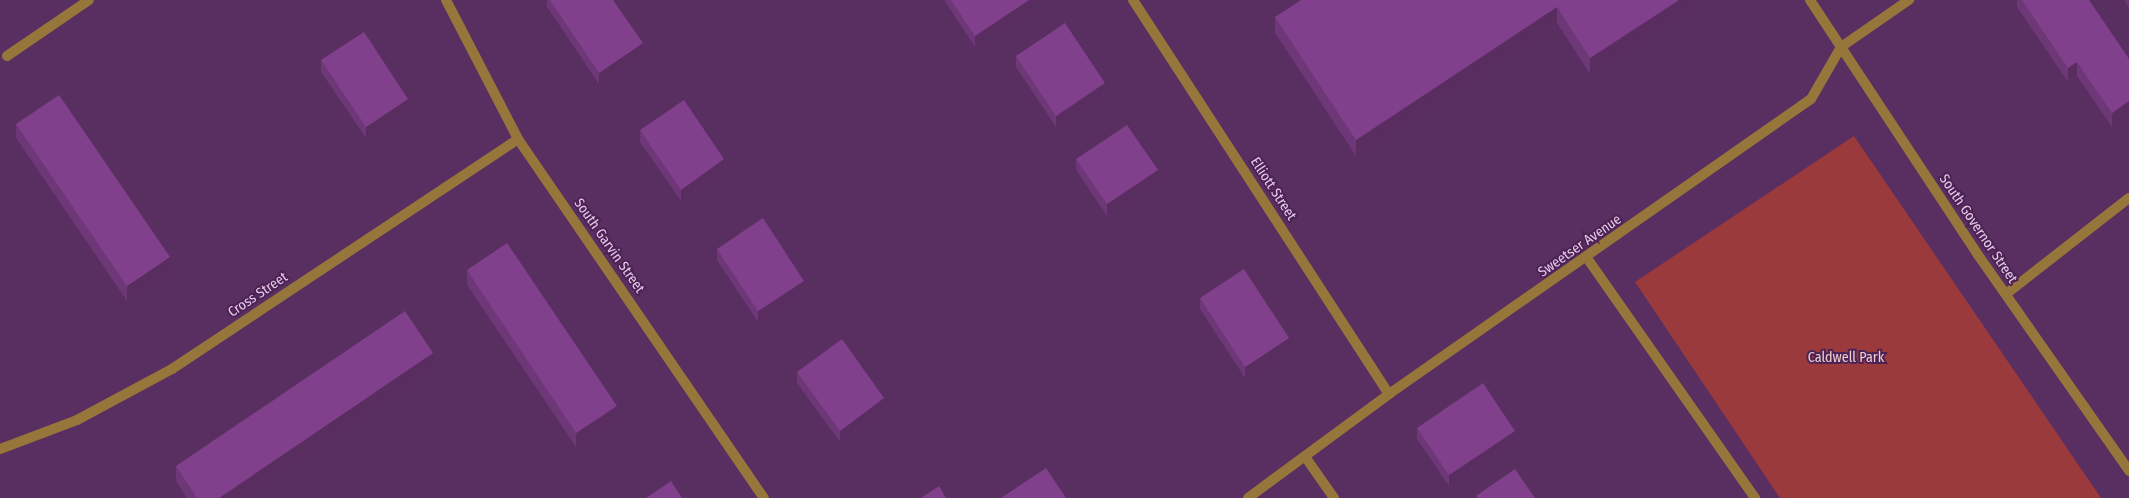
<!DOCTYPE html>
<html>
<head>
<meta charset="utf-8">
<style>
	body { margin:0 }
	#map { position:relative; width:2129px; height:498px; overflow:hidden; background:#592e60; font-family:"Fira Sans Condensed",sans-serif }
	div>[style] { position:absolute }
	.green>* { inset:0; background:#9b3a3d }
	.service>* { height:10px; margin:-5px; padding:0 5px; transform-origin:5px; border-radius:5px; background:#96763b }
	.minor>* { height:10px; margin:-5px; padding:0 5px; transform-origin:5px; border-radius:5px; background:#96763b }
	.wall>* { inset:0; background:#6e3778 }
	.shaded-wall>* { inset:0; background:#5a2d61 }
	.building>* { inset:0; background:#80408b }
	span { translate:-50% -50%; white-space:nowrap; text-align:center; line-height:1.15; -webkit-text-stroke:4px #4d2355; paint-order:stroke }
	.street-label { font-size:14px; color:#e6ccea }
	.park-label { font-size:14px; color:#eccfce }
</style>
</head>
<body>
<div id="map">
	<div class="green">
		<i style="clip-path:polygon(1854px 136px,2101px 498px,1780px 498px,1635px 282px)"></i>
	</div>
	<div class="service">
		<i style="left:7px;top:56px;width:99px;rotate:-34.3deg"></i>
		<i style="left:1587px;top:258px;width:293px;rotate:55deg"></i>
		<i style="left:2006px;top:294px;width:156px;rotate:-38deg"></i>
	</div>
	<div class="minor">
		<i style="left:446px;top:0;width:157px;rotate:62.6deg"></i>
		<i style="left:518px;top:139px;width:435px;rotate:55.6deg"></i>
		<i style="left:1133px;top:0;width:470px;rotate:57deg"></i>
		<i style="left:1810px;top:0;width:305px;rotate:56.6deg"></i>
		<i style="left:1978px;top:255px;width:264px;rotate:55deg"></i>
		<i style="left:0;top:449px;width:82px;rotate:-20.6deg"></i>
		<i style="left:77px;top:420px;width:108px;rotate:-28.2deg"></i>
		<i style="left:172px;top:369px;width:415px;rotate:-33.6deg"></i>
		<i style="left:1306px;top:458px;width:49px;rotate:55deg"></i>
		<i style="left:1248px;top:498px;width:175px;rotate:-36.4deg"></i>
		<i style="left:1389px;top:394px;width:515px;rotate:-34.96deg"></i>
		<i style="left:1811px;top:99px;width:60px;rotate:-60deg"></i>
		<i style="left:1841px;top:47px;width:83px;rotate:-34.7deg"></i>
	</div>
	<div class="wall">
		<i style="clip-path:polygon(547px 0,613px 0,643px 54px,599px 84px,547px 7px)"></i>
		<i style="clip-path:polygon(944px 0,1046px 0,975px 47px)"></i>
		<i style="clip-path:polygon(1696px 0,1696px 5px,1590px 74px,1557px 23px,1356px 156px,1275px 33px,1275px 17px)"></i>
		<i style="clip-path:polygon(2017px 0,2089px 0,2129px 59px,2112px 127px,2077px 76px,2068px 82px,2017px 7px)"></i>
		<i style="clip-path:polygon(2124px 0,2129px 0,2129px 8px)"></i>
		<i style="clip-path:polygon(1016px 56px,1105px 94px,1056px 127px,1016px 67px)"></i>
		<i style="clip-path:polygon(321px 60px,408px 110px,366px 138px,321px 72px)"></i>
		<i style="clip-path:polygon(16px 124px,170px 272px,127px 301px,16px 138px)"></i>
		<i style="clip-path:polygon(640px 130px,724px 171px,681px 201px,640px 142px)"></i>
		<i style="clip-path:polygon(1076px 159px,1158px 182px,1107px 216px,1076px 170px)"></i>
		<i style="clip-path:polygon(717px 249px,804px 292px,758px 322px,717px 260px)"></i>
		<i style="clip-path:polygon(467px 270px,617px 420px,576px 447px,467px 285px)"></i>
		<i style="clip-path:polygon(1200px 298px,1289px 349px,1245px 378px,1200px 309px)"></i>
		<i style="clip-path:polygon(433px 367px,240px 498px,187px 498px,176px 481px,176px 466px)"></i>
		<i style="clip-path:polygon(797px 372px,884px 409px,840px 442px,797px 383px)"></i>
		<i style="clip-path:polygon(1417px 428px,1515px 443px,1449px 486px,1417px 439px)"></i>
	</div>
	<div class="shaded-wall">
		<i style="clip-path:polygon(1029px 0,1046px 0,975px 47px,975px 36px)"></i>
		<i style="clip-path:polygon(1679px 0,1696px 0,1696px 5px,1590px 74px,1590px 58px)"></i>
		<i style="clip-path:polygon(1557px 7px,1557px 23px,1356px 156px,1356px 140px)"></i>
		<i style="clip-path:polygon(643px 43px,643px 54px,599px 84px,599px 73px)"></i>
		<i style="clip-path:polygon(2077px 62px,2077px 76px,2068px 82px,2068px 68px)"></i>
		<i style="clip-path:polygon(1105px 83px,1105px 94px,1056px 127px,1056px 116px)"></i>
		<i style="clip-path:polygon(408px 99px,408px 110px,366px 138px,366px 127px)"></i>
		<i style="clip-path:polygon(2129px 101px,2129px 116px,2112px 127px,2112px 113px)"></i>
		<i style="clip-path:polygon(724px 159px,724px 171px,681px 201px,681px 190px)"></i>
		<i style="clip-path:polygon(1158px 170px,1158px 182px,1107px 216px,1107px 204px)"></i>
		<i style="clip-path:polygon(170px 257px,170px 272px,127px 301px,127px 286px)"></i>
		<i style="clip-path:polygon(804px 281px,804px 292px,758px 322px,758px 311px)"></i>
		<i style="clip-path:polygon(1289px 338px,1289px 349px,1245px 378px,1245px 367px)"></i>
		<i style="clip-path:polygon(433px 353px,433px 367px,240px 498px,219px 498px)"></i>
		<i style="clip-path:polygon(884px 398px,884px 409px,840px 442px,840px 431px)"></i>
		<i style="clip-path:polygon(617px 406px,617px 420px,576px 447px,576px 433px)"></i>
		<i style="clip-path:polygon(1515px 431px,1515px 443px,1449px 486px,1449px 475px)"></i>
	</div>
	<div class="building">
		<i style="clip-path:polygon(550px 0,613px 0,643px 43px,599px 73px)"></i>
		<i style="clip-path:polygon(951px 0,1029px 0,975px 36px)"></i>
		<i style="clip-path:polygon(1301px 0,1679px 0,1590px 58px,1557px 7px,1356px 140px,1275px 17px)"></i>
		<i style="clip-path:polygon(2022px 0,2089px 0,2129px 59px,2129px 101px,2112px 113px,2077px 62px,2068px 68px)"></i>
		<i style="clip-path:polygon(1065px 23px,1105px 83px,1056px 116px,1016px 56px)"></i>
		<i style="clip-path:polygon(364px 32px,408px 99px,366px 127px,321px 60px)"></i>
		<i style="clip-path:polygon(59px 95px,170px 257px,127px 286px,16px 124px)"></i>
		<i style="clip-path:polygon(684px 100px,724px 159px,681px 190px,640px 130px)"></i>
		<i style="clip-path:polygon(1127px 125px,1158px 170px,1107px 204px,1076px 159px)"></i>
		<i style="clip-path:polygon(763px 218px,804px 281px,758px 311px,717px 249px)"></i>
		<i style="clip-path:polygon(507px 243px,617px 406px,576px 433px,467px 270px)"></i>
		<i style="clip-path:polygon(1244px 269px,1289px 338px,1245px 367px,1200px 298px)"></i>
		<i style="clip-path:polygon(405px 311px,433px 353px,219px 498px,197px 498px,176px 466px)"></i>
		<i style="clip-path:polygon(842px 339px,884px 398px,840px 431px,797px 372px)"></i>
		<i style="clip-path:polygon(1483px 383px,1515px 431px,1449px 475px,1417px 428px)"></i>
		<i style="clip-path:polygon(1046px 468px,1066px 498px,1001px 498px)"></i>
		<i style="clip-path:polygon(1515px 469px,1535px 498px,1478px 498px,1476px 496px)"></i>
		<i style="clip-path:polygon(671px 481px,682px 498px,646px 498px)"></i>
		<i style="clip-path:polygon(939px 486px,946px 498px,921px 498px)"></i>
	</div>
	<div class="street-label">
		<span style="left:1273px;top:189px;rotate:57deg">Elliott Street</span>
		<span style="left:1978px;top:229px;rotate:56deg">South Governor Street</span>
		<span style="left:609px;top:246px;rotate:55deg">South Garvin Street</span>
		<span style="left:1580px;top:246px;rotate:-35deg">Sweetser Avenue</span>
		<span style="left:258px;top:295px;rotate:-34deg">Cross Street</span>
	</div>
	<div class="park-label">
		<span style="left:1846px;top:358px">Caldwell Park</span>
	</div>
</div>
</body>
</html>
